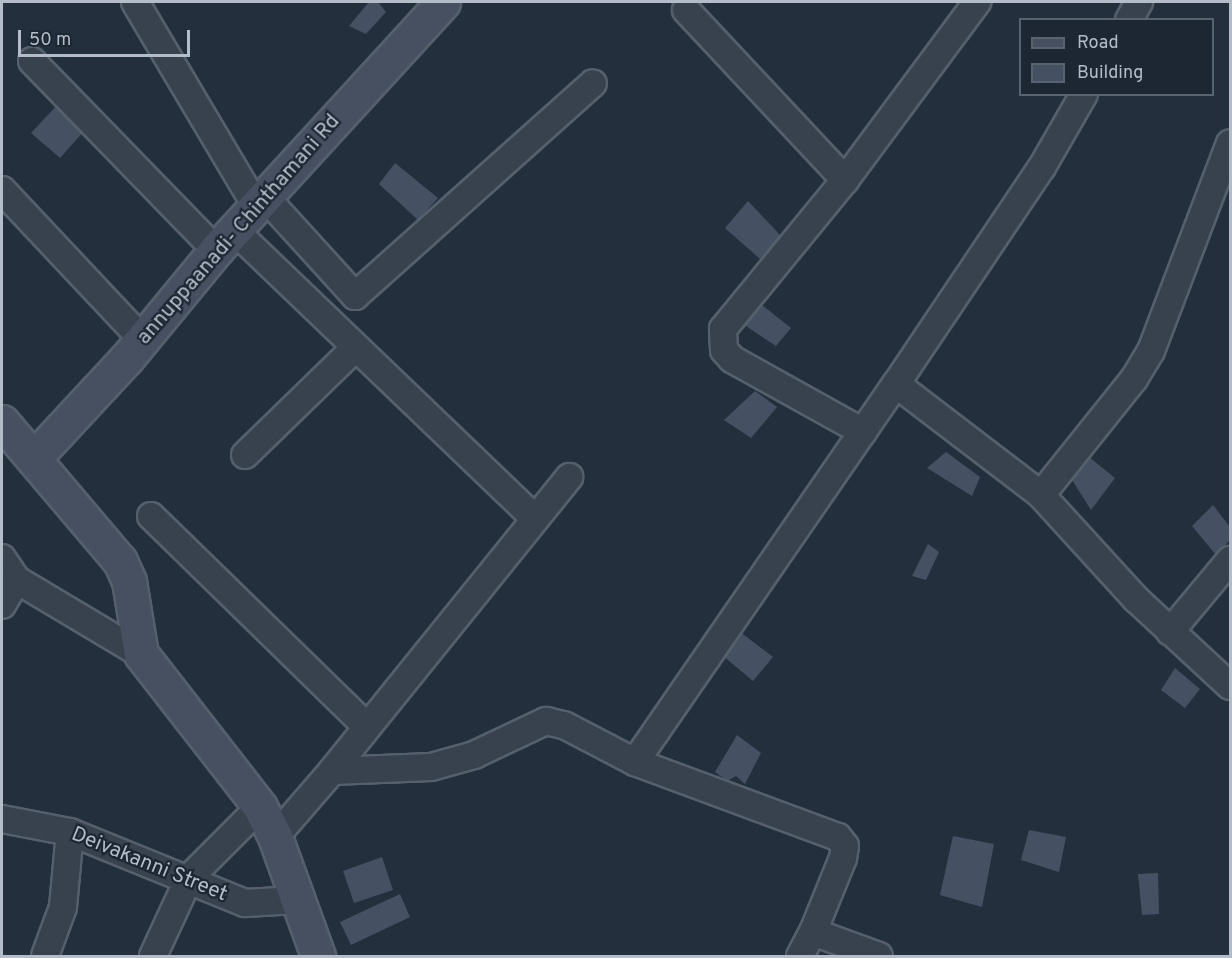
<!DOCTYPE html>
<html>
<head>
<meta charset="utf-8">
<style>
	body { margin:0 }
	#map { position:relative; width:1232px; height:958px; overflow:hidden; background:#242f3e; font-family:Overpass,sans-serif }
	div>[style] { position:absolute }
	.building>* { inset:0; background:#455162 }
	.roads { filter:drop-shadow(2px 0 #565f6c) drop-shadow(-2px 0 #565f6c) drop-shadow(0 2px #565f6c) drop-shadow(0 -2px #565f6c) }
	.street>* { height:26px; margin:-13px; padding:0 13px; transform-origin:13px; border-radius:13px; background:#38414e }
	.secondary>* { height:33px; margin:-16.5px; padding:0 16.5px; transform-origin:16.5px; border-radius:16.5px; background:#465061 }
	span { translate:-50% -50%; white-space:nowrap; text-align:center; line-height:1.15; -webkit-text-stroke:4.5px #1d2633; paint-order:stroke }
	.street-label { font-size:21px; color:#b4bcc9 }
	.frame { position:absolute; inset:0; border:3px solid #b4bcc9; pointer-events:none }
	.legend { position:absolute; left:1019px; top:18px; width:195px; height:78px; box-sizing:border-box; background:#1d2633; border:2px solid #59626f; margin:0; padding:8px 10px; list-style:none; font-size:18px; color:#b4bcc9 }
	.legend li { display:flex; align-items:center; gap:12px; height:30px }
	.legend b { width:30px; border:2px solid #59626f }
	.scale { position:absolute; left:18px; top:30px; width:172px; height:27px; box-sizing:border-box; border:3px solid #b4bcc9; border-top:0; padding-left:8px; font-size:18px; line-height:21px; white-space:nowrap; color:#b4bcc9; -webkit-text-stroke:4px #1d2633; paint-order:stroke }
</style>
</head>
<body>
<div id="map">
	<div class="building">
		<i style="clip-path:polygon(369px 2px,378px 2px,386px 12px,366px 34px,349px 26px)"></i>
		<i style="clip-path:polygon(59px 103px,86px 129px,60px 158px,31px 133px)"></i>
		<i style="clip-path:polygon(395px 163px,438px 198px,418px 220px,379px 184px)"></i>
		<i style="clip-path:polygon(748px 201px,781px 236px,760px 259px,725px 228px)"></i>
		<i style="clip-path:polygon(762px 305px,791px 328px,776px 346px,743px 324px)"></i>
		<i style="clip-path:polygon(755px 391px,777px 407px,751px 438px,724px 420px)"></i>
		<i style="clip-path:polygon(946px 452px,980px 477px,972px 496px,927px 468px)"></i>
		<i style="clip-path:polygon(1084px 453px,1115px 478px,1091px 510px,1072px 480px)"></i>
		<i style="clip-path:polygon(1213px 505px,1230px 527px,1230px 540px,1216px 555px,1192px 526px)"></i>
		<i style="clip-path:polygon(928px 544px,939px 552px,926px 580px,912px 576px)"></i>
		<i style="clip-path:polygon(735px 628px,773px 657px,753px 681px,722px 655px)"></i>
		<i style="clip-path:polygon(1175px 668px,1200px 689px,1185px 708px,1161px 690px)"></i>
		<i style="clip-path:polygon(737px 735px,761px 753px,745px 784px,736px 776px,727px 781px,715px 772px)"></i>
		<i style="clip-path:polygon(1029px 830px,1066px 837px,1059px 872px,1021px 860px)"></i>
		<i style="clip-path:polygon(953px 836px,994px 844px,982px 907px,940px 895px)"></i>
		<i style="clip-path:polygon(382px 857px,393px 890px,354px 903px,343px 871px)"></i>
		<i style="clip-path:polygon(1158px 873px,1159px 914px,1142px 915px,1138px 874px)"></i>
		<i style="clip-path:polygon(400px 894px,410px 917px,351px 945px,340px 922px)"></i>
	</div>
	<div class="roads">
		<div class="street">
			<i style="left:135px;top:2px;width:237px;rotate:59.3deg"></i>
			<i style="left:686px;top:10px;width:233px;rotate:46.9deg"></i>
			<i style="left:1129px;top:20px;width:21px;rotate:-61deg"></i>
			<i style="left:32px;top:61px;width:264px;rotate:45.8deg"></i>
			<i style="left:2px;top:190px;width:204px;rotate:46.8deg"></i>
			<i style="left:265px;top:197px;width:134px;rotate:47.7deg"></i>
			<i style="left:355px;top:296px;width:319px;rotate:-41.8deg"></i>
			<i style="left:234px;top:230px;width:416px;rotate:43.8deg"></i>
			<i style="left:896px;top:384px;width:183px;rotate:37.4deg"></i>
			<i style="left:1041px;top:495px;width:141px;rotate:47.6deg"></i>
			<i style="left:1136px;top:599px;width:128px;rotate:42.8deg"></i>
			<i style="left:863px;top:432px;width:150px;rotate:-150.9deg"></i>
			<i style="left:732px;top:359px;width:12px;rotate:-132deg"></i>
			<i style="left:724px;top:350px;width:21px;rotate:-93deg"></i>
			<i style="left:723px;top:329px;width:193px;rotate:-50.7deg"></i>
			<i style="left:845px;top:180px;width:222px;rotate:-53.4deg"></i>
			<i style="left:245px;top:455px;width:153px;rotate:-44.2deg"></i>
			<i style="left:1041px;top:495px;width:149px;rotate:-51.3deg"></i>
			<i style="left:1134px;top:379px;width:33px;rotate:-59deg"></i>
			<i style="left:1151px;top:351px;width:222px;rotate:-69.2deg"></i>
			<i style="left:151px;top:516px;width:299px;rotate:44.3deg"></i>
			<i style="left:2px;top:558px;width:27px;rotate:56deg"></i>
			<i style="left:17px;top:580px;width:144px;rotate:30.8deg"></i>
			<i style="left:2px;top:605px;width:29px;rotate:-59deg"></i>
			<i style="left:1170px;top:632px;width:94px;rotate:-50.2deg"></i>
			<i style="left:635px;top:762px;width:459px;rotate:-55.4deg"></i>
			<i style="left:896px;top:384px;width:262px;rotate:-56.1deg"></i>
			<i style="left:1042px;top:167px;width:84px;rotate:-60.1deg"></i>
			<i style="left:332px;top:771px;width:378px;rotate:-51.1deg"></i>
			<i style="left:2px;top:819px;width:69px;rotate:10.8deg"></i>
			<i style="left:70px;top:832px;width:189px;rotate:22.1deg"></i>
			<i style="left:245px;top:903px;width:52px;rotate:-3.3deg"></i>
			<i style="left:275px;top:837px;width:87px;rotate:-49.2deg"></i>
			<i style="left:332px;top:771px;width:99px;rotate:-2.3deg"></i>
			<i style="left:431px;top:767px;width:45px;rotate:-15.6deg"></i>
			<i style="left:474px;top:755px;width:80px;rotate:-25.3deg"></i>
			<i style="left:546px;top:721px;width:18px;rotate:13deg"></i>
			<i style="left:564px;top:725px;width:80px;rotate:27.5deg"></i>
			<i style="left:635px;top:762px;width:216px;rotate:20.3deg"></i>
			<i style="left:838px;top:837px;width:11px;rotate:52deg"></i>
			<i style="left:845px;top:846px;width:12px;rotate:99deg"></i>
			<i style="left:843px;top:858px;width:80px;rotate:112.1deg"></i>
			<i style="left:813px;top:932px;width:70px;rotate:20deg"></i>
			<i style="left:45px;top:956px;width:52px;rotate:-69.8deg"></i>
			<i style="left:63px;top:907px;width:75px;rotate:-84.7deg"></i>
			<i style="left:153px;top:956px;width:86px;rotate:-65.2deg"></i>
			<i style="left:189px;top:878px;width:100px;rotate:-45deg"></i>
			<i style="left:800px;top:956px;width:27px;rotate:-62deg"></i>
		</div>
		<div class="secondary">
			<i style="left:2px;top:422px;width:182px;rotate:49.7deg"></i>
			<i style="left:120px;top:561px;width:22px;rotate:66deg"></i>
			<i style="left:129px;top:581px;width:74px;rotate:80.7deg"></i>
			<i style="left:141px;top:654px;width:194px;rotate:52.1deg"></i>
			<i style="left:260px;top:807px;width:34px;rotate:63deg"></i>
			<i style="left:275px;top:837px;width:127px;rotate:70.1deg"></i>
			<i style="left:35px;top:457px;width:135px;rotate:-47.1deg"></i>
			<i style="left:127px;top:358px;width:140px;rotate:-50.5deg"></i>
			<i style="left:216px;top:250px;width:336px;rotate:-47.5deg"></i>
		</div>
	</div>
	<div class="street-label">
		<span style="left:239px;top:230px;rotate:-49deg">annuppaanadi- Chinthamani Rd</span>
		<span style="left:149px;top:865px;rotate:22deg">Deivakanni Street</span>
	</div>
	<div class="frame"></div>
	<ul class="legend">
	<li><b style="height:8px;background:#465061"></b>Road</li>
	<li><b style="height:16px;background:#455162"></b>Building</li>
	</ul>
	<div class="scale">50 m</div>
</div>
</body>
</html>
